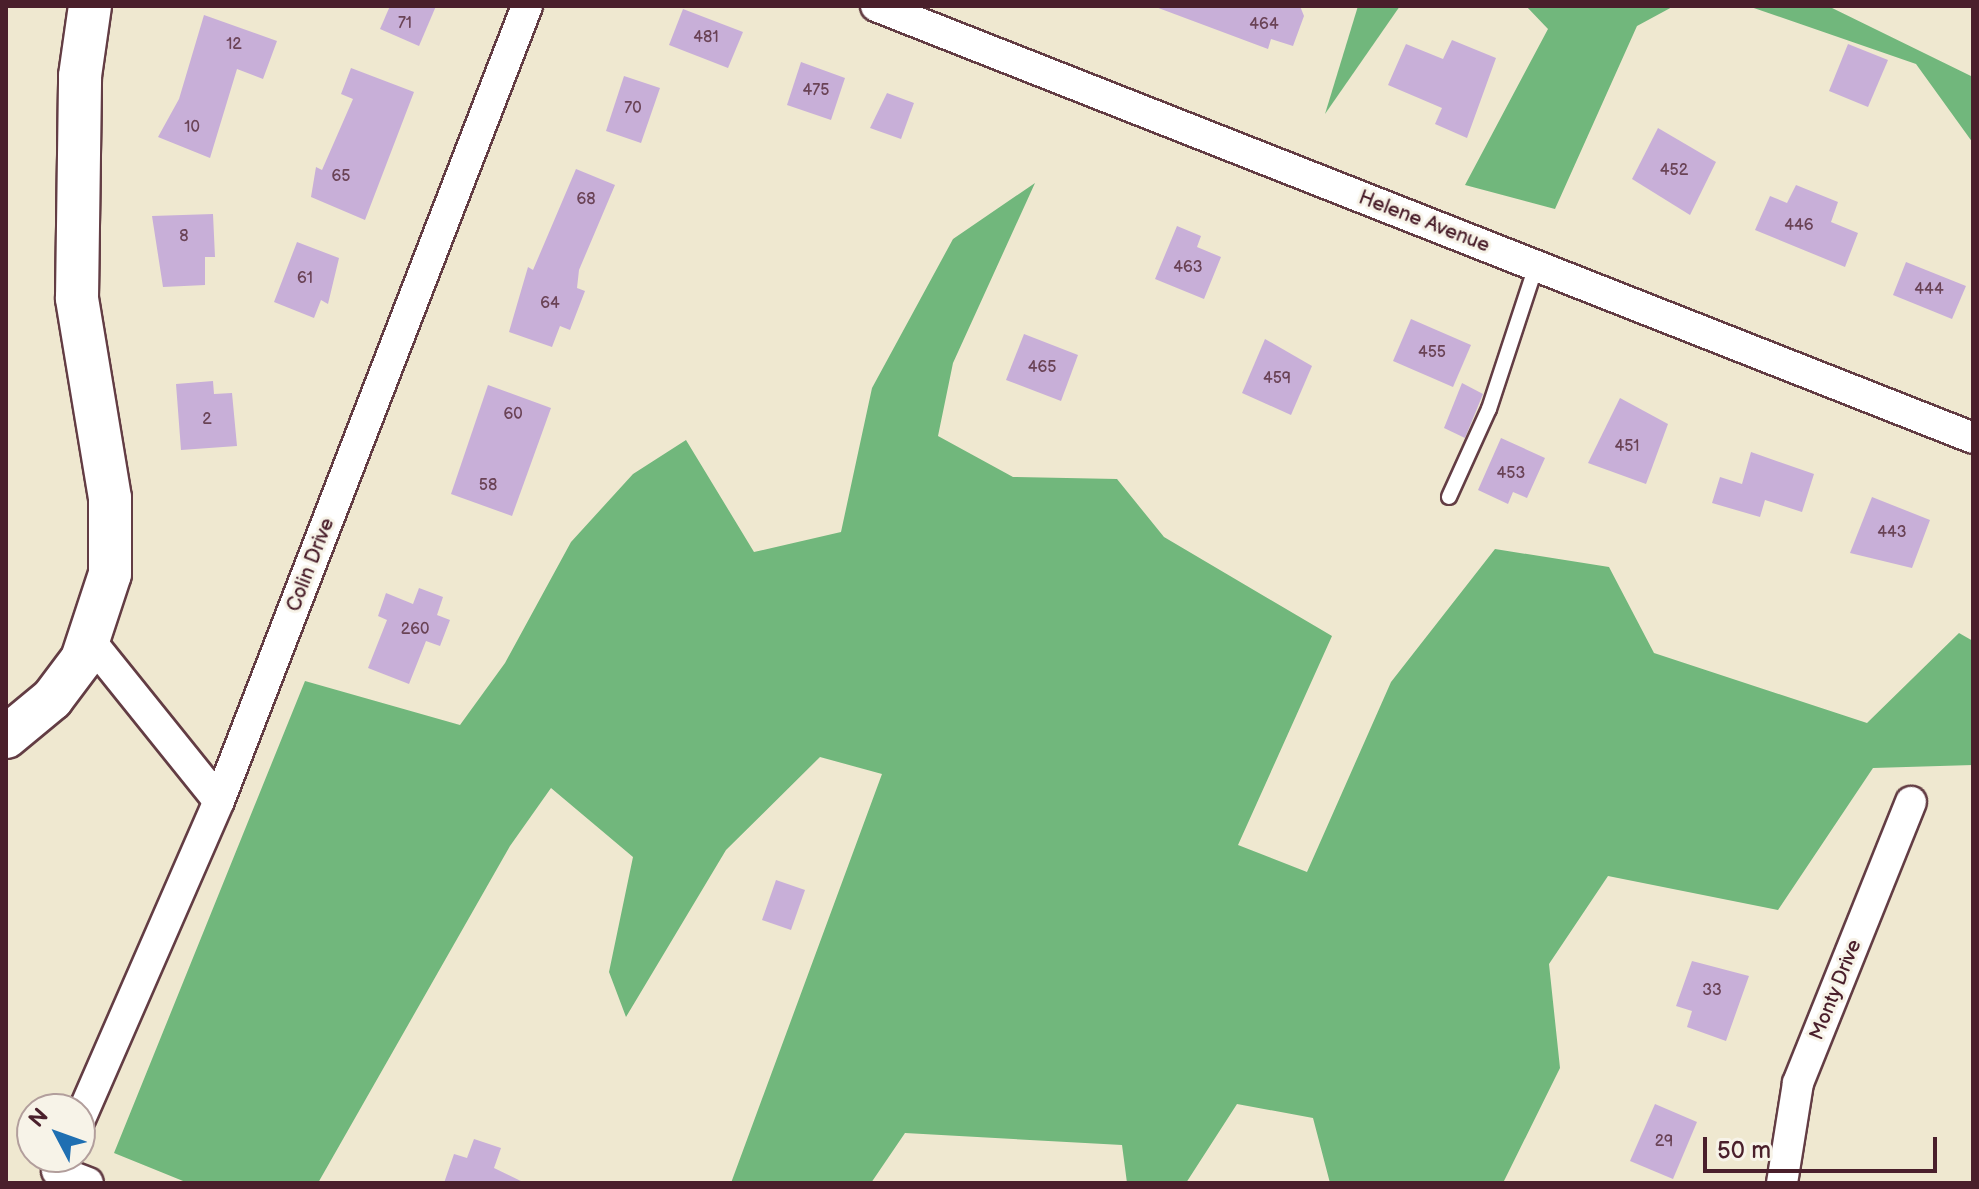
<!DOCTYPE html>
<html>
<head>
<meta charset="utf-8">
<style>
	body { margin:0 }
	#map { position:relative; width:1979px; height:1189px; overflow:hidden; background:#efe8d0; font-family:"Balsamiq Sans",sans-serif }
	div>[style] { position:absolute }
	.forest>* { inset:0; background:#71b77c }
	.building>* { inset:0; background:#c8afd8 }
	.roads { filter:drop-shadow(2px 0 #633d44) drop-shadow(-2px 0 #633d44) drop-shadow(0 2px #633d44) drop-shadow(0 -2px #633d44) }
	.lane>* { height:14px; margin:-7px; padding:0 7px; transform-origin:7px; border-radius:7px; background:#fff }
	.street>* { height:30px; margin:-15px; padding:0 15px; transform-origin:15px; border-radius:15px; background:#fff }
	.secondary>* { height:42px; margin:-21px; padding:0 21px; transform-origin:21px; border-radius:21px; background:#fff }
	span { translate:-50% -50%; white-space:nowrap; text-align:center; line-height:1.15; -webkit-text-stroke:6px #f7f3e8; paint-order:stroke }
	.number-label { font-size:16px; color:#6a4356 }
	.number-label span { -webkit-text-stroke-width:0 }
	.street-label { font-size:20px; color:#4a1f2b }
	.frame { position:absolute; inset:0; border:8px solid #4a1f2b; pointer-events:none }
	.north { position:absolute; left:16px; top:1093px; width:80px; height:80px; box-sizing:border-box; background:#f7f3e8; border:2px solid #b29e9c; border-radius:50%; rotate:311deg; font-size:22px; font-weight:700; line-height:32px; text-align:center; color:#4a1f2b }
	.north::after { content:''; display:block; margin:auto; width:28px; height:36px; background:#1f6fb2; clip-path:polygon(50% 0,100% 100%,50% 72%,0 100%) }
	.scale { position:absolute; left:1703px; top:1137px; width:234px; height:36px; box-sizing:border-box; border:4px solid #4a1f2b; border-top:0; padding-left:10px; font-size:24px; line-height:28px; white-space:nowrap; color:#4a1f2b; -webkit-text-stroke:6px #f7f3e8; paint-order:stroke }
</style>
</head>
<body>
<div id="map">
	<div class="forest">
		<i style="clip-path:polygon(1358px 6px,1400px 6px,1325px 114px)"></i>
		<i style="clip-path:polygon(1526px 6px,1674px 6px,1637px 26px,1555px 209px,1465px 185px,1548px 29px)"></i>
		<i style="clip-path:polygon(1748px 6px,1828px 6px,1973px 77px,1973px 143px,1916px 64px)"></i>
		<i style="clip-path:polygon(1035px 183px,953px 363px,938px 436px,1013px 477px,1117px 479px,1164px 537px,1332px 636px,1238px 845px,1307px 872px,1391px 682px,1495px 549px,1609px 567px,1654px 653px,1867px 723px,1959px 633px,1973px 641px,1973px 765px,1873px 768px,1778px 910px,1608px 876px,1549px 964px,1560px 1068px,1503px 1183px,1330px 1183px,1313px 1118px,1237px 1104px,1186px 1183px,1127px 1183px,1122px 1145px,905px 1133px,871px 1183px,731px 1183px,882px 774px,820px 757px,726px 850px,626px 1017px,609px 972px,633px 857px,551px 788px,510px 846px,318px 1183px,188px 1183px,114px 1153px,305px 681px,460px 725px,505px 663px,571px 542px,633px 474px,686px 440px,754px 552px,841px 532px,872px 388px,953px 239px)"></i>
	</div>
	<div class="building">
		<i style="clip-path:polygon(390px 6px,436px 6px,419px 46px,380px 29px)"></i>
		<i style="clip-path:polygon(1153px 6px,1300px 6px,1304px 16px,1293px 46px,1271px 39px,1268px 49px)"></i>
		<i style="clip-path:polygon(683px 9px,743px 32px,728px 68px,669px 45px)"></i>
		<i style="clip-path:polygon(204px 15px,277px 41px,263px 79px,237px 69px,210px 158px,158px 137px,179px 99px)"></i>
		<i style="clip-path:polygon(1452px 40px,1496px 58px,1467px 138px,1435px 124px,1442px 108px,1388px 85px,1406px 44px,1443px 59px)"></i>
		<i style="clip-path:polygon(1848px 44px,1888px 60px,1868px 107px,1829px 91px)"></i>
		<i style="clip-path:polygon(801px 62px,845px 78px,831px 120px,787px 105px)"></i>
		<i style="clip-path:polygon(351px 68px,414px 92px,365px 220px,311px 197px,316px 167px,322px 170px,353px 99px,341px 94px)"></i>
		<i style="clip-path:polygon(624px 76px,660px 88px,641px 143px,606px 131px)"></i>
		<i style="clip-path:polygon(887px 93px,914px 103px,901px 139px,870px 128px)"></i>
		<i style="clip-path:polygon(1658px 128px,1716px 162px,1690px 215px,1632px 179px)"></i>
		<i style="clip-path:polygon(576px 169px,615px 185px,579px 270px,577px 288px,585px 291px,570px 330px,560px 326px,552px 347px,509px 332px,528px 267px,533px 270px)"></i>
		<i style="clip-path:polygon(1796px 185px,1838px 202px,1831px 222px,1858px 233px,1845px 267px,1755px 230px,1770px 196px,1787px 203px)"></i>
		<i style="clip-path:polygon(213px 214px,215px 257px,205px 257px,205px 285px,163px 287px,152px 216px)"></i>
		<i style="clip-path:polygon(1177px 226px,1201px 236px,1197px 247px,1221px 257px,1204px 299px,1155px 279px)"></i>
		<i style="clip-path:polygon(297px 242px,339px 258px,328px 304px,321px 300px,314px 318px,274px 302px)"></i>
		<i style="clip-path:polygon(1906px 262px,1966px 286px,1952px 319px,1893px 295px)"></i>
		<i style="clip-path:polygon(1411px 319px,1471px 345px,1453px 387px,1393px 361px)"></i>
		<i style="clip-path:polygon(1024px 334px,1078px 355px,1061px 401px,1006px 380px)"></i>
		<i style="clip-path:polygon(1265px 339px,1312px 366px,1291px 415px,1242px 393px)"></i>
		<i style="clip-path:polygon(213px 381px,214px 394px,232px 393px,237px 446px,181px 450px,176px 384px)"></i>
		<i style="clip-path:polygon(1462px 383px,1483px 394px,1465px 438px,1444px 428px)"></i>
		<i style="clip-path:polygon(488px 385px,551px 408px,512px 516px,451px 494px)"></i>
		<i style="clip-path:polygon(1620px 398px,1668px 424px,1646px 484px,1588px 463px)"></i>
		<i style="clip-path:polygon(1501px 438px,1545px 458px,1527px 498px,1513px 492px,1508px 504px,1478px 490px)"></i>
		<i style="clip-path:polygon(1751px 452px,1814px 474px,1802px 512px,1765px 500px,1760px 517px,1712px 503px,1720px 477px,1742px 484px)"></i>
		<i style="clip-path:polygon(1872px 497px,1930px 520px,1912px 568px,1850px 553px)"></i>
		<i style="clip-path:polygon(419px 588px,443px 597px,437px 615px,450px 620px,440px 646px,426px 641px,409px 684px,368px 668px,387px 620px,378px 616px,386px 593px,413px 604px)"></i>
		<i style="clip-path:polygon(776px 880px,805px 890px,791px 930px,762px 920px)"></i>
		<i style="clip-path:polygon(1692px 961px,1749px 976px,1726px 1041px,1687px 1027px,1692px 1011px,1676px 1006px)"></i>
		<i style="clip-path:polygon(1655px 1104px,1697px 1122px,1673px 1179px,1630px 1161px)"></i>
		<i style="clip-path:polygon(474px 1139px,501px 1148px,494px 1168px,525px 1183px,444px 1183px,454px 1154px,467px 1158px)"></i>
	</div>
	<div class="roads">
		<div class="lane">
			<i style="left:1449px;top:497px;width:97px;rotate:-65.6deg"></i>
			<i style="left:1489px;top:409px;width:151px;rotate:-71.8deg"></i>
		</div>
		<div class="street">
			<i style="left:876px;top:6px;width:1179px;rotate:21.49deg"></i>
			<i style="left:91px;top:642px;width:204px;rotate:51.2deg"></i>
			<i style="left:80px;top:1119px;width:347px;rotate:-66.4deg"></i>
			<i style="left:219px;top:801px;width:853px;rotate:-68.82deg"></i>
			<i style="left:57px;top:1171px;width:33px;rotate:21deg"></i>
			<i style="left:1782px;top:1183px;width:101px;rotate:-80.9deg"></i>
			<i style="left:1798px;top:1083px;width:303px;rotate:-68.1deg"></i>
		</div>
		<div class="secondary">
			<i style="left:6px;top:737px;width:60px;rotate:-39.6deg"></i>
			<i style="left:52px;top:699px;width:50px;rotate:-53.1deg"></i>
			<i style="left:82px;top:659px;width:89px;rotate:-71.8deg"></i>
			<i style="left:110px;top:574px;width:76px;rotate:-90deg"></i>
			<i style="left:110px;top:498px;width:203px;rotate:-99.4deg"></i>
			<i style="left:77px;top:298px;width:222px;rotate:-89.2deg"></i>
			<i style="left:80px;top:76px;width:71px;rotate:-81.9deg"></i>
		</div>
	</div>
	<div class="number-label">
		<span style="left:405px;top:24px">71</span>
		<span style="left:1264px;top:25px">464</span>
		<span style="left:706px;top:38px">481</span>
		<span style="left:234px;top:45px">12</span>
		<span style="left:816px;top:91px">475</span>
		<span style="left:633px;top:109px">70</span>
		<span style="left:192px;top:128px">10</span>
		<span style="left:1674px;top:171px">452</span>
		<span style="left:341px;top:177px">65</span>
		<span style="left:586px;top:200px">68</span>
		<span style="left:1799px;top:226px">446</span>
		<span style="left:184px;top:237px">8</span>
		<span style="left:1188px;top:268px">463</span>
		<span style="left:305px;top:279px">61</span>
		<span style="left:1929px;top:290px">444</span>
		<span style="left:550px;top:304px">64</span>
		<span style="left:1432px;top:353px">455</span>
		<span style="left:1042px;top:368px">465</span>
		<span style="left:1277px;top:379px">459</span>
		<span style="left:513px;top:415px">60</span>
		<span style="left:207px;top:420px">2</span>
		<span style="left:1627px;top:447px">451</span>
		<span style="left:1511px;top:474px">453</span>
		<span style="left:488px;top:486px">58</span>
		<span style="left:1892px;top:533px">443</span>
		<span style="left:415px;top:630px">260</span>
		<span style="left:1712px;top:991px">33</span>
		<span style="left:1664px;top:1142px">29</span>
	</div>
	<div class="street-label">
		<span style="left:1424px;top:222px;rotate:21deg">Helene Avenue</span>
		<span style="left:311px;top:565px;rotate:-69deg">Colin Drive</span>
		<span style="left:1836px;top:990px;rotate:-68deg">Monty Drive</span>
	</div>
	<div class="frame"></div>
	<div class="north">N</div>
	<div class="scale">50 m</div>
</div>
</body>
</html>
